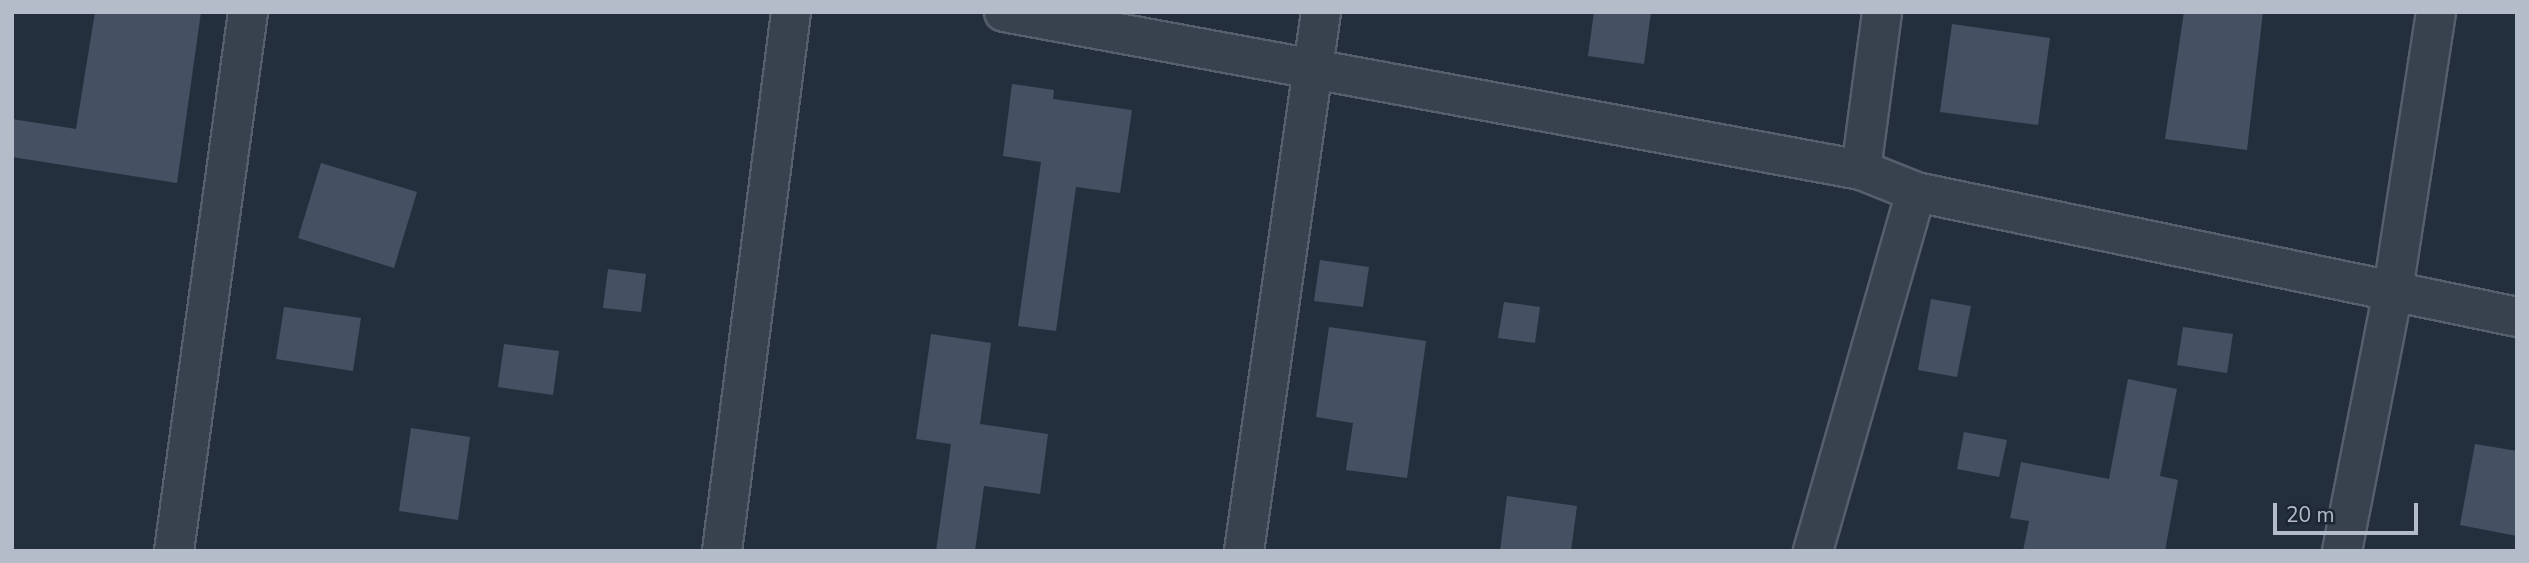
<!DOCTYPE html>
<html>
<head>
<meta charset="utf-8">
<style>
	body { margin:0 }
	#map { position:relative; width:2529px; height:563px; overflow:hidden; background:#242f3e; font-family:"Nunito Sans",sans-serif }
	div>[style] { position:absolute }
	.building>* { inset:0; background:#455162 }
	.roads { filter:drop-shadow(2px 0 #565f6c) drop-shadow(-2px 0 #565f6c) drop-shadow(0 2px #565f6c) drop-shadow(0 -2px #565f6c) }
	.minor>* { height:38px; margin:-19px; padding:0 19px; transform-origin:19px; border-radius:19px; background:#38414e }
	span { translate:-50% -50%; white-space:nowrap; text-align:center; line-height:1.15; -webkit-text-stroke:5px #1d2633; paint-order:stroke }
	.frame { position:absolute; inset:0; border:14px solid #b4bcc9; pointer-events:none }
	.scale { position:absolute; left:2273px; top:503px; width:145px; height:32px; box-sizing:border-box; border:4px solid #b4bcc9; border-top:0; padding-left:9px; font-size:21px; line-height:24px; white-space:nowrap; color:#b4bcc9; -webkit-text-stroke:5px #1d2633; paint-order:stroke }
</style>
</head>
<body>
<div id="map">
	<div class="building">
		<i style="clip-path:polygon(95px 12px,201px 12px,177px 183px,12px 157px,12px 119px,76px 129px)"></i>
		<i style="clip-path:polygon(1594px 12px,1651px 12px,1644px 64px,1588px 56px)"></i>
		<i style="clip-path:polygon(2184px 12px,2263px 12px,2247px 150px,2165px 139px)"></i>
		<i style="clip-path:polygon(1952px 24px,2050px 38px,2038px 125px,1940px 112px)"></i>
		<i style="clip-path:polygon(1012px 84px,1054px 90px,1053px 99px,1132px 110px,1120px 193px,1076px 187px,1056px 331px,1018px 326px,1041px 162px,1003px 156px)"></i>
		<i style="clip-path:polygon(321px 163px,417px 192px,394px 268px,298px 238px)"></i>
		<i style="clip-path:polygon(1320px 260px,1369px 267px,1363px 307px,1314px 301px)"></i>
		<i style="clip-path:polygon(608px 269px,646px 274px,641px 312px,603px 308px)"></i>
		<i style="clip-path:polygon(1931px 299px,1971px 306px,1957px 377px,1918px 370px)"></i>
		<i style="clip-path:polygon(1504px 302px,1540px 307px,1535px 343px,1498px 338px)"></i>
		<i style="clip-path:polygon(284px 307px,361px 318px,353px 371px,276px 359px)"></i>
		<i style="clip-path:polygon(1329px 327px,1426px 341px,1407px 478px,1346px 470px,1353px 423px,1316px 417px)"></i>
		<i style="clip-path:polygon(2183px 327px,2233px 334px,2227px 373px,2177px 365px)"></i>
		<i style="clip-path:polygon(931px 334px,991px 343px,980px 424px,1048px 434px,1040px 494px,984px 486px,975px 551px,936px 551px,951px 444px,916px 439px)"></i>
		<i style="clip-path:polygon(504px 344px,559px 351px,553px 395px,498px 387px)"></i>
		<i style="clip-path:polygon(2128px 379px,2177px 389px,2160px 476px,2178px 480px,2165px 551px,2023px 551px,2029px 521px,2010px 518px,2021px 462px,2109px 479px)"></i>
		<i style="clip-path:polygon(411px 428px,470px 437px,458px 520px,399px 511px)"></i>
		<i style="clip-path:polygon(1964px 432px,2007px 440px,1999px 477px,1957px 469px)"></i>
		<i style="clip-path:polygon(2475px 444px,2517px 451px,2517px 536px,2460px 525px)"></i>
		<i style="clip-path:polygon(1507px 496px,1577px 506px,1571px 551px,1500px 551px)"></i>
	</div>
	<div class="roads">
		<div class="minor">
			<i style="left:1004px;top:12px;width:871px;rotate:10.45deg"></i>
			<i style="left:1861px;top:170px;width:59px;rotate:21.8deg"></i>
			<i style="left:1916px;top:192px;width:614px;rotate:11.75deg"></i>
			<i style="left:1861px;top:170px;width:159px;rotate:-82.4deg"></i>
			<i style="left:174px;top:551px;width:544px;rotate:-82.18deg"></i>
			<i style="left:722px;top:551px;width:543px;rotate:-82.7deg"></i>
			<i style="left:1244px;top:551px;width:544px;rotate:-81.87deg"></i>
			<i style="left:1813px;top:551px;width:373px;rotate:-74deg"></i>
			<i style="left:2342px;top:551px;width:266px;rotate:-78.9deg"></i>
			<i style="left:2393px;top:290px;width:281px;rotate:-81.2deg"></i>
		</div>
	</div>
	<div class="frame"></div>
	<div class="scale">20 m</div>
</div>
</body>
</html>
